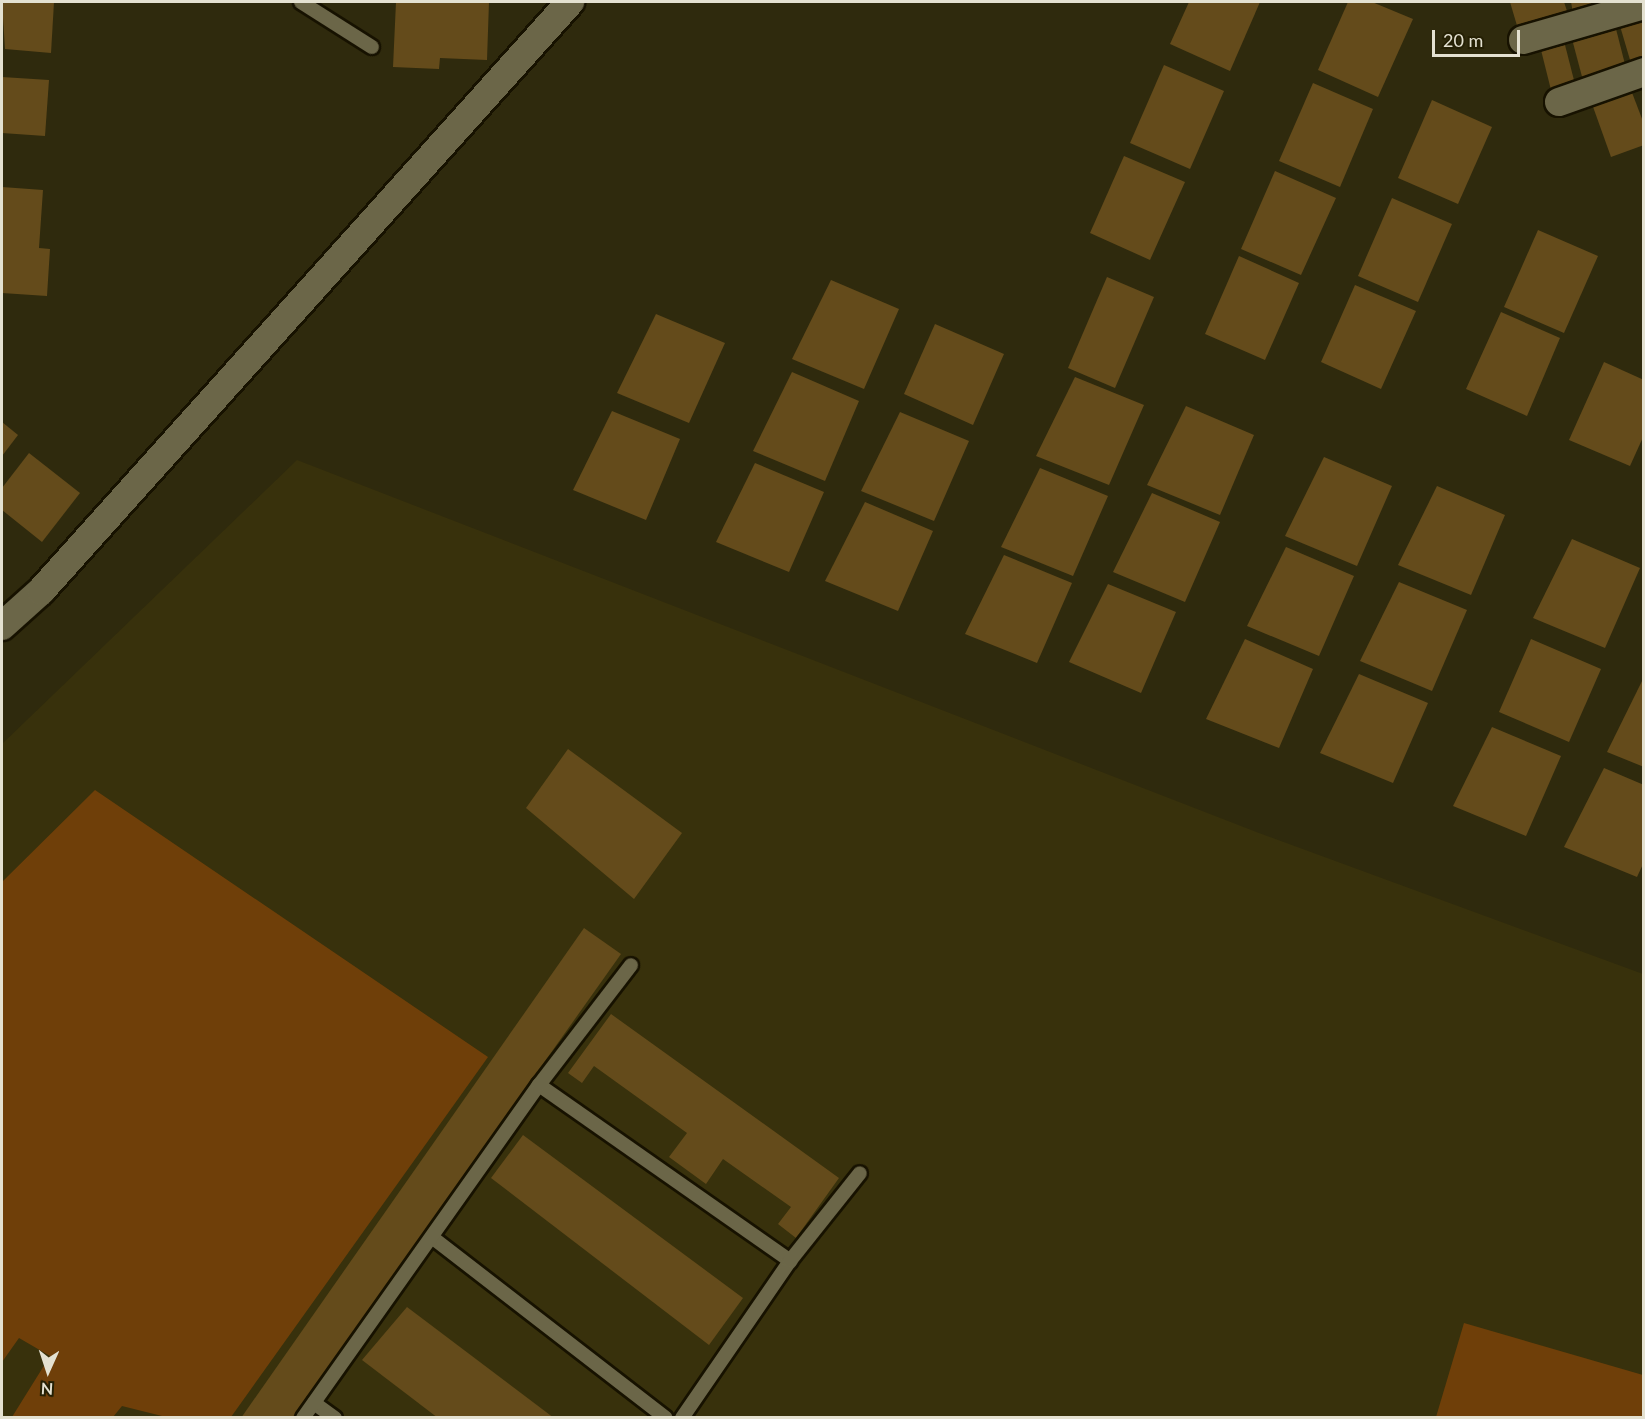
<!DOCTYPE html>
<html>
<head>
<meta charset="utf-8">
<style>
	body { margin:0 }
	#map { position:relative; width:1645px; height:1419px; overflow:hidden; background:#2f2a0d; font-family:Lato,sans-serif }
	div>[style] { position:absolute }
	.built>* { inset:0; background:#38310c }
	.green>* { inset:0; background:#6f3f09 }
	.building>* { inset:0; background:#644b1b }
	.roads { filter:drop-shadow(2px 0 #171200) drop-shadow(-2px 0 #171200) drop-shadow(0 2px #171200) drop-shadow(0 -2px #171200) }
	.lane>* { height:14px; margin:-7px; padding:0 7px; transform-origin:7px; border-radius:7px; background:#6b6648 }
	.street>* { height:28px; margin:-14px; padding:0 14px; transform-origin:14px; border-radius:14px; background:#6b6648 }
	span { translate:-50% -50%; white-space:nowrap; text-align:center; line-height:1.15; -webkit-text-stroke:6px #252004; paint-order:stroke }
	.frame { position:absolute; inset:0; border:3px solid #e4e1d1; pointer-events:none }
	.north { position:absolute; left:18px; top:1341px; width:60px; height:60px; -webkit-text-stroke:4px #252004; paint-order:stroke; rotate:183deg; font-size:16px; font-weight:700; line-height:24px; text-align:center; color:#e4e1d1 }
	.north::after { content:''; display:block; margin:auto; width:21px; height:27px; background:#e4e1d1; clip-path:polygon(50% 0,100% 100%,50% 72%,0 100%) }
	.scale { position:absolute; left:1432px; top:30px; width:88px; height:27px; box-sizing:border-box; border:3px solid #e4e1d1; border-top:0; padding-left:8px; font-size:18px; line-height:21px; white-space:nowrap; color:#e4e1d1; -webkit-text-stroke:4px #252004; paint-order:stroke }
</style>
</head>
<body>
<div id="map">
	<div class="built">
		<i style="clip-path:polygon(297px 460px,1259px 833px,1643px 974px,1643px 1417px,2px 1418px,2px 744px)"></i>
	</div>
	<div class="green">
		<i style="clip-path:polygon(95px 790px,488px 1057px,231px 1417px,166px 1417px,122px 1406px,113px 1417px,12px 1417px,50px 1356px,19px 1338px,2px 1362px,2px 882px)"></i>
		<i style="clip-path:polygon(1464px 1323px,1643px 1375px,1643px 1417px,1436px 1417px)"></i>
	</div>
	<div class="building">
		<i style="clip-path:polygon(2px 2px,54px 2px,51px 53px,5px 49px)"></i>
		<i style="clip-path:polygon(396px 2px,489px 2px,487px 60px,440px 58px,439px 69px,393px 67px)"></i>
		<i style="clip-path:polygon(1189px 2px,1260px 2px,1230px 71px,1170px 44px)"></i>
		<i style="clip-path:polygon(1348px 2px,1372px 2px,1413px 19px,1378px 97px,1318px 70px)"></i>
		<i style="clip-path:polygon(1510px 2px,1564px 2px,1568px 14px,1518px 29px)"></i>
		<i style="clip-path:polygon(1571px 2px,1622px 2px,1573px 13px)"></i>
		<i style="clip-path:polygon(1644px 20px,1644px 67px,1633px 70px,1620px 26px)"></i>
		<i style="clip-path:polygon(1616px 29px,1628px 76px,1585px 88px,1572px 39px)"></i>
		<i style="clip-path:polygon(1565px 45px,1577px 92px,1553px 98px,1541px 50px)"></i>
		<i style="clip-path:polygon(1164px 65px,1224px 91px,1190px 169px,1130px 143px)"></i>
		<i style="clip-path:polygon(2px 77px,49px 80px,45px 136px,2px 133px)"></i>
		<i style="clip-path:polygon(1313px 83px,1373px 109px,1340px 187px,1279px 161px)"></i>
		<i style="clip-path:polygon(1631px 90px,1644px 124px,1644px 145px,1611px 157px,1592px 104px)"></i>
		<i style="clip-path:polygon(1432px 100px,1492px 127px,1458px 204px,1398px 178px)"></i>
		<i style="clip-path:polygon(1124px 156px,1185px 182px,1150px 260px,1090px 233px)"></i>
		<i style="clip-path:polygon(1275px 171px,1336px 198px,1301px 275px,1241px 249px)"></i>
		<i style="clip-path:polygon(2px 187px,43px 190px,39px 248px,50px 249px,47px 296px,2px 293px)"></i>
		<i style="clip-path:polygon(1392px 198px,1452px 224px,1418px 302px,1358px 276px)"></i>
		<i style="clip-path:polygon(1538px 230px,1598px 256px,1564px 333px,1504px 307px)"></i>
		<i style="clip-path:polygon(1239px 256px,1299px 283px,1265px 360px,1205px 334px)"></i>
		<i style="clip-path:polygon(1107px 277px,1154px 297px,1115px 388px,1068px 368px)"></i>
		<i style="clip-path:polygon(831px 280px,899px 309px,864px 389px,792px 359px)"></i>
		<i style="clip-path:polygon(1355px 285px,1416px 311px,1381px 389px,1321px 362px)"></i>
		<i style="clip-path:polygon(1501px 312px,1560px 338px,1527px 416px,1466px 389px)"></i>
		<i style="clip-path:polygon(656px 314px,725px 343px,689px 423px,617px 393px)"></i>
		<i style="clip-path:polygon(935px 324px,1004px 354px,973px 425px,904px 394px)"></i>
		<i style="clip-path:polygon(1604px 362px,1644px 380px,1644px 435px,1630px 466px,1569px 440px)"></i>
		<i style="clip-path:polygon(792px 372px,859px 401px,825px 481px,753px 451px)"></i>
		<i style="clip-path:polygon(1075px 377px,1144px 405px,1109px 485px,1036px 456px)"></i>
		<i style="clip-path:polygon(1186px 406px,1254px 435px,1220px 515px,1147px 485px)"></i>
		<i style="clip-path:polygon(612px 411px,680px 439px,646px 520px,573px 490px)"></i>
		<i style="clip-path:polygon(900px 412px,969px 441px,934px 521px,861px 491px)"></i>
		<i style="clip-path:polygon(2px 422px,18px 435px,2px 456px)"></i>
		<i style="clip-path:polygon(29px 453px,80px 493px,42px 542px,2px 510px,2px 488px)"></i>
		<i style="clip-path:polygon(1324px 457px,1392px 486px,1357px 566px,1285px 536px)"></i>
		<i style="clip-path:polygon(755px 463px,824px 492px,789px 572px,716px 542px)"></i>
		<i style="clip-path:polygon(1040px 468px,1108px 496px,1073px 576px,1001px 547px)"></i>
		<i style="clip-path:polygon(1437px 486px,1505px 515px,1471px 595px,1398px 565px)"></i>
		<i style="clip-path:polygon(1152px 493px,1220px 522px,1185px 602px,1113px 572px)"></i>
		<i style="clip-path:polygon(865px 502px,933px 531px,898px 611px,825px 581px)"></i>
		<i style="clip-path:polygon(1572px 539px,1640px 568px,1605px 648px,1533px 618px)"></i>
		<i style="clip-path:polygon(1286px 547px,1354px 576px,1319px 656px,1247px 626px)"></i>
		<i style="clip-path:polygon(1004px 555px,1072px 583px,1037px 663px,965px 634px)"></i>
		<i style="clip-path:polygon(1399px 582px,1467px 610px,1432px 691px,1360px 661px)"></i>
		<i style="clip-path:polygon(1108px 584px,1176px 612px,1141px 693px,1069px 662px)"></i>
		<i style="clip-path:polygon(1245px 639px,1313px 669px,1279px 748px,1206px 719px)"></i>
		<i style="clip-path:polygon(1531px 639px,1601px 669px,1569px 742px,1499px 712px)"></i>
		<i style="clip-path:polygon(1359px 674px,1428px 703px,1393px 783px,1320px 753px)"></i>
		<i style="clip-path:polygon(1644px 677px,1644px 767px,1607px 752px)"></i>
		<i style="clip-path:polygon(1492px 727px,1561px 756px,1526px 836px,1453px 806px)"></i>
		<i style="clip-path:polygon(568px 749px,682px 833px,634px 899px,526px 808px)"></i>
		<i style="clip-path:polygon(1604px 768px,1644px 785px,1644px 862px,1637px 877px,1564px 847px)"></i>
		<i style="clip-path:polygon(584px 928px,621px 954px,292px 1418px,241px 1418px)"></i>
		<i style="clip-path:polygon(611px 1014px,839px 1178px,796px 1238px,778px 1224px,791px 1207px,723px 1159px,706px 1184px,669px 1157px,687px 1133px,594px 1066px,582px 1083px,568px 1073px)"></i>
		<i style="clip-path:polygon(523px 1135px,743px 1298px,709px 1345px,491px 1178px)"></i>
		<i style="clip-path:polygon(407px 1307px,554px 1418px,438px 1418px,362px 1360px)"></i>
	</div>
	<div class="roads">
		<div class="lane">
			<i style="left:301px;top:2px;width:84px;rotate:32.4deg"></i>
			<i style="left:539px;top:1085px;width:307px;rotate:35deg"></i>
			<i style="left:433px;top:1238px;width:294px;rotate:37.7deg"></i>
			<i style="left:314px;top:1403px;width:26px;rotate:36deg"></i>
			<i style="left:303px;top:1418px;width:408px;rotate:-54.7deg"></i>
			<i style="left:539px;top:1085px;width:151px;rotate:-52.5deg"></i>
			<i style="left:682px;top:1418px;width:191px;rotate:-55.5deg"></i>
			<i style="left:790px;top:1261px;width:112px;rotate:-51.5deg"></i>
		</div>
		<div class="street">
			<i style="left:1523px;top:40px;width:123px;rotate:-16.1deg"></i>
			<i style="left:1559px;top:102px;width:90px;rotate:-19.4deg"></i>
			<i style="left:2px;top:626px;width:52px;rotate:-41.9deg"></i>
			<i style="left:41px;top:591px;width:792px;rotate:-48.07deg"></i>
		</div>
	</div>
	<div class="frame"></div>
	<div class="north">N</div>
	<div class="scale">20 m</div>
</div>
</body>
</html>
